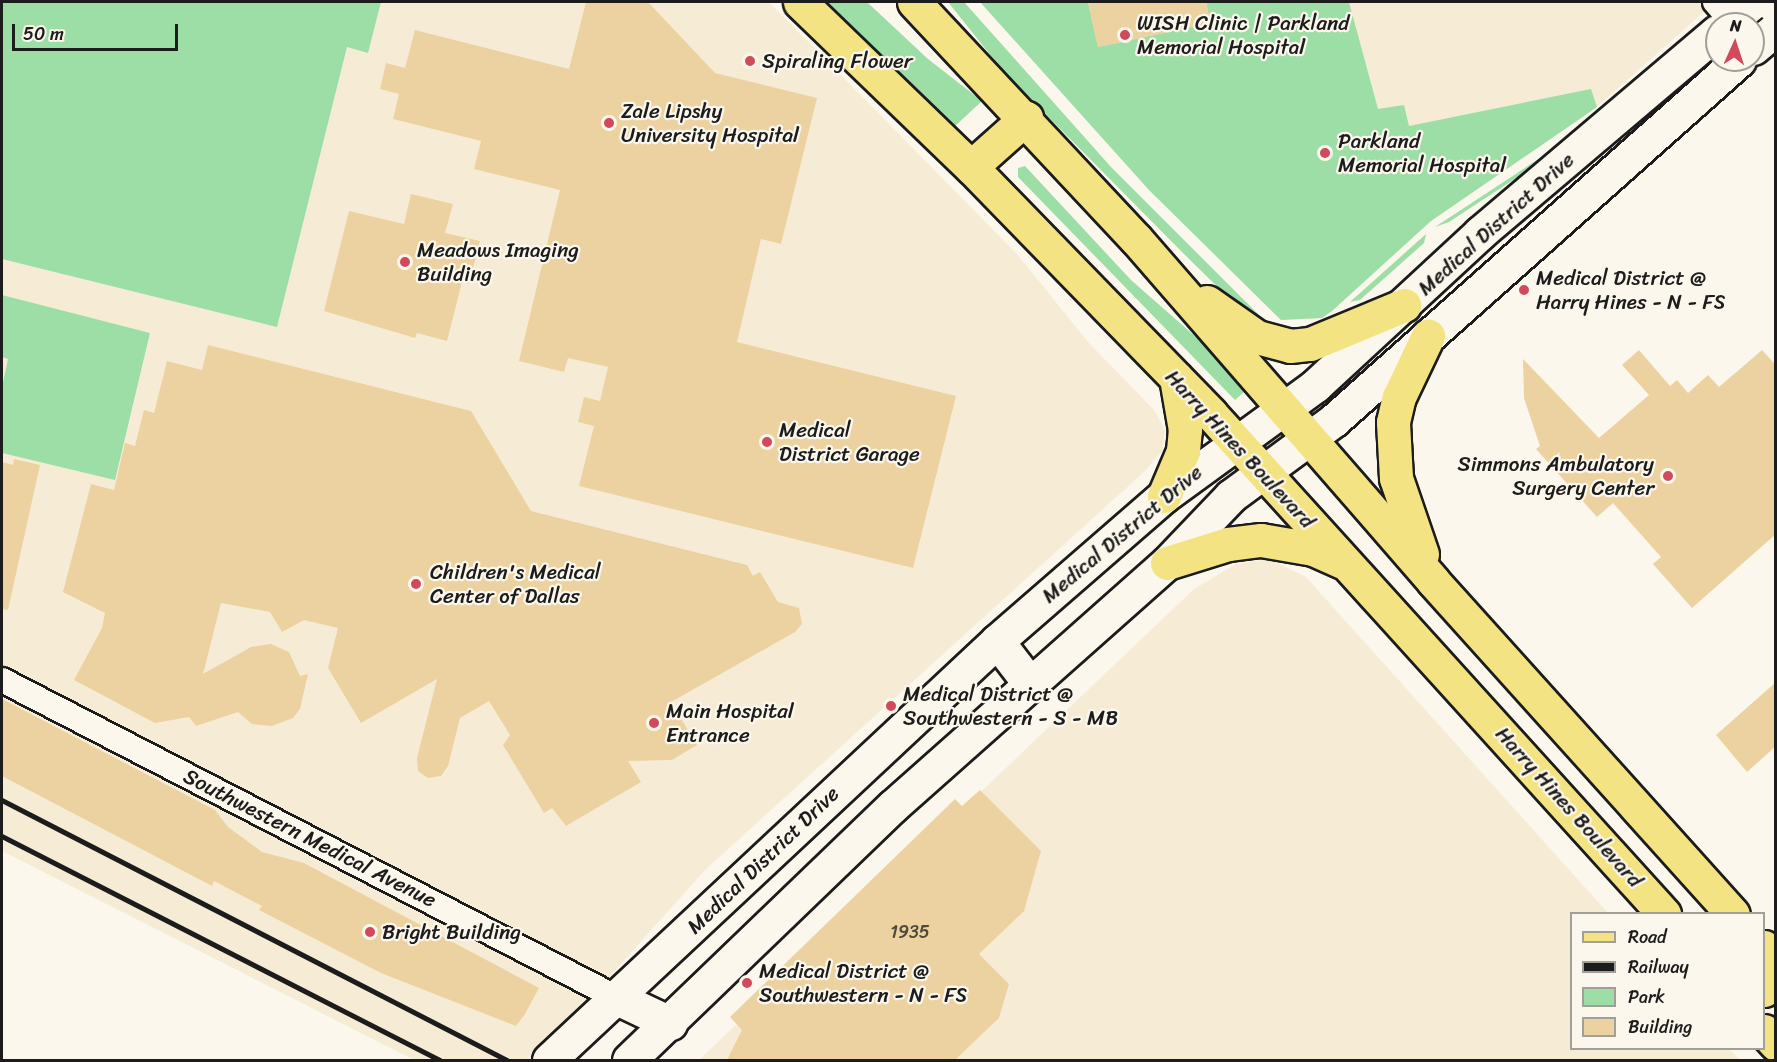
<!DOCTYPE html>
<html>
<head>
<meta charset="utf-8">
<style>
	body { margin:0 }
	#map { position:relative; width:1777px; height:1062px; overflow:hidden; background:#fbf7ec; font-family:Sriracha,sans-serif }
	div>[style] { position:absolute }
	.built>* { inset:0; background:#f6ecd6 }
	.green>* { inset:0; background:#9ddea7 }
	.building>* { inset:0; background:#ecd2a1 }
	.roads { filter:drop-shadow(2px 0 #1c1c1c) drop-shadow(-2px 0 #1c1c1c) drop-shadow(0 2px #1c1c1c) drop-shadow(0 -2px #1c1c1c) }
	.street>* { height:24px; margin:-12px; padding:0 12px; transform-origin:12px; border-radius:12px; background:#fbf7ec }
	.secondary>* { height:33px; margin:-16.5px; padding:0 16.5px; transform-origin:16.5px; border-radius:16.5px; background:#fbf7ec }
	.primary>* { height:33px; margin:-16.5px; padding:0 16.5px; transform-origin:16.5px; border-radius:16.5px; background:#f4e382 }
	.rail>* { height:4.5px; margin:-2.25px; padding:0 2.25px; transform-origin:2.25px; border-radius:2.25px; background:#1c1c1c }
	.dots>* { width:16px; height:16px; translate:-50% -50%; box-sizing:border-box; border:3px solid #fbf7ec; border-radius:50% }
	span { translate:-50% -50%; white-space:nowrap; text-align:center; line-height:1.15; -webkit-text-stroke:4.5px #fbf7ec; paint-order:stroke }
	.number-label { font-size:18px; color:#504a3d }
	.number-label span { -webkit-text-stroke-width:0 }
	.poi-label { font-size:21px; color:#1c1c1c }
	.left { translate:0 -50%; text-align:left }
	.right { translate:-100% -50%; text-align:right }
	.street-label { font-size:21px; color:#1c1c1c }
	.frame { position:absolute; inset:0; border:3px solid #1c1c1c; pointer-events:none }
	.legend { position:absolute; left:1570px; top:912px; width:195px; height:138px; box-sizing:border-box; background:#fbf7ec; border:2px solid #a29f99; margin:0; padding:8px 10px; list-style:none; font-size:18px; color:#1c1c1c }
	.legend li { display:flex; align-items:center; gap:12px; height:30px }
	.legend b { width:30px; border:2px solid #a29f99 }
	.north { position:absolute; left:1705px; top:12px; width:60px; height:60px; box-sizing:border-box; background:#fbf7ec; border:2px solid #a29f99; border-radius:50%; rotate:3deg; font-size:16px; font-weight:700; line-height:24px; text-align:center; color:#1c1c1c }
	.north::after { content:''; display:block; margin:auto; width:21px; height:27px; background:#d1495b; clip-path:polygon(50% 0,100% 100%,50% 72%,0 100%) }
	.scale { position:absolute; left:12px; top:24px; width:166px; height:27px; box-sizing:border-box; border:3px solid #1c1c1c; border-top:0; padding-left:8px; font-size:18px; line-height:21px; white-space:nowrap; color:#1c1c1c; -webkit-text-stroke:4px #fbf7ec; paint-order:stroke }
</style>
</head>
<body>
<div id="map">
	<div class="built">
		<i style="clip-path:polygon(2px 2px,769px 2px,1017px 254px,1089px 343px,1155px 411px,1165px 430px,1162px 451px,1145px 471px,705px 870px,535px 1060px,414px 1060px,2px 851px)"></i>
		<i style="clip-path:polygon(980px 2px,1715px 2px,1597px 107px,1431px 221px,1332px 311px,1322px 318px,1281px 320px,1149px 190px)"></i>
		<i style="clip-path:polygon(1269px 559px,1306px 577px,1608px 913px,1572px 914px,1572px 1048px,1729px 1049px,1740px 1060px,699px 1060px,1194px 589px,1236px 564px)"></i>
	</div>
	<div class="green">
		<i style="clip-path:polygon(2px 2px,381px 2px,368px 53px,347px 47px,277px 327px,2px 259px)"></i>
		<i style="clip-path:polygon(826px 2px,867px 2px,928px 59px,982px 101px,954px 127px)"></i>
		<i style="clip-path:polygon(948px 2px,964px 2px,1111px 167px,1274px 330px,1244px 313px,1182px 252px,1004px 72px)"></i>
		<i style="clip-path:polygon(980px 2px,1088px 2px,1098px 47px,1210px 23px,1206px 2px,1349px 2px,1378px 109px,1404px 105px,1409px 126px,1591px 89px,1597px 107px,1431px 221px,1332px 311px,1322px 318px,1281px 320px,1149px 190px)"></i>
		<i style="clip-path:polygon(1559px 150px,1449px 222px,1435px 227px,1549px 152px)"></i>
		<i style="clip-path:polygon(1025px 166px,1131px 280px,1197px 338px,1244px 392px,1235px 400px,1018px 177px,1018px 168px)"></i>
		<i style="clip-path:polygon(1426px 234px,1424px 243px,1360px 300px,1350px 302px)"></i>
		<i style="clip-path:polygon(2px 295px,150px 333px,115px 480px,2px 453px,2px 387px,8px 359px,2px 357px)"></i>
	</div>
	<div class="building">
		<i style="clip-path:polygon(586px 2px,648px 2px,715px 73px,817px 98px,781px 244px,761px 239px,737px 342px,956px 396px,913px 568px,579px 486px,594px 426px,578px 422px,584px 397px,600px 401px,608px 367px,568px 358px,564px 372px,519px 361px,560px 190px,474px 169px,481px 141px,393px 119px,399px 94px,380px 89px,386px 63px,405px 68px,415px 30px,569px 69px)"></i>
		<i style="clip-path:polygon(1088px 2px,1206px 2px,1211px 23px,1098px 47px)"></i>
		<i style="clip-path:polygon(411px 194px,453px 204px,445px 233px,480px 241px,469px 284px,462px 282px,447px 341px,417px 333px,415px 338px,324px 311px,349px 211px,404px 224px)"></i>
		<i style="clip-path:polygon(208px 345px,471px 411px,531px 511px,747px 565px,753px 576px,760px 572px,778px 602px,799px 608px,802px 624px,795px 632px,671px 702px,697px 745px,672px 760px,628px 761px,641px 782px,566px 826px,552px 808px,544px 813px,503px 745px,510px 735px,489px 701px,460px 718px,448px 766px,441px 776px,428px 778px,418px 771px,417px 758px,437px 679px,361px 723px,328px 668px,338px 628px,304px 620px,282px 632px,270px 612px,221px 603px,203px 674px,251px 647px,271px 644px,289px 652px,300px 676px,308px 674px,300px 709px,293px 718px,272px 726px,252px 724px,238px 712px,196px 726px,189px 717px,155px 723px,74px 680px,102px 628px,105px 613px,63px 592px,91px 484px,114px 490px,125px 443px,135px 446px,144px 410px,154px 413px,167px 361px,202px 370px)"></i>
		<i style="clip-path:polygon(1639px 350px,1670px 386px,1677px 380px,1688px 393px,1708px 375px,1719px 387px,1762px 350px,1776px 365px,1776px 534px,1692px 608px,1653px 564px,1661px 557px,1613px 503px,1597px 517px,1536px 449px,1540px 446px,1524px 398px,1523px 359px,1599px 438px,1649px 395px,1622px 365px)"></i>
		<i style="clip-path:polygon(14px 459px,40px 465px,8px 610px,2px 609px,2px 462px,13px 465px)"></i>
		<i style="clip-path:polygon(1776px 682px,1776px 746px,1747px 772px,1716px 735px)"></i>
		<i style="clip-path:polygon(2px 699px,215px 810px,228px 827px,262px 852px,304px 863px,539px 988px,525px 1014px,516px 1026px,381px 973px,259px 910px,262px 906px,214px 881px,212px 886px,2px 776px)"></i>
		<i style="clip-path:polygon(980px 790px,1041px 851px,1024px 911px,979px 954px,1009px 984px,999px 1018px,955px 1060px,727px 1060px,742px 1030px,730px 1017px,955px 799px,962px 806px)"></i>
	</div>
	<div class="roads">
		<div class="street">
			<i style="left:1715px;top:2px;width:29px;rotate:49deg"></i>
			<i style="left:1764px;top:2px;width:17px;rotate:45deg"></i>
			<i style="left:2px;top:680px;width:692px;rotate:27.34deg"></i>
		</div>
		<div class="secondary">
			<i style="left:1726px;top:24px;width:35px;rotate:-39deg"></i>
			<i style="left:1753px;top:48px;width:30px;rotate:-40deg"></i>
			<i style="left:997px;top:641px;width:54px;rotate:52.5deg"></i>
			<i style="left:617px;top:998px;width:59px;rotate:25.3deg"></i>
			<i style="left:549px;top:1060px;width:613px;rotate:-43.08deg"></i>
			<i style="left:997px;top:641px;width:221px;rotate:-41deg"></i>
			<i style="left:1164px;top:496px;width:188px;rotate:-36.1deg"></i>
			<i style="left:1316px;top:385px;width:224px;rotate:-42.8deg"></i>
			<i style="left:1480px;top:233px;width:311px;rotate:-40.3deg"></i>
			<i style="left:629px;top:1060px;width:366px;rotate:-43.9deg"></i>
			<i style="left:893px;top:806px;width:366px;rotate:-41.6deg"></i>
			<i style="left:1167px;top:563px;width:93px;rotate:-46.3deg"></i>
			<i style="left:1231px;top:496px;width:128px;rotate:-36.4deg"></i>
			<i style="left:1334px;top:420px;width:542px;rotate:-41.63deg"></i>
		</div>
		<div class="primary">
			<i style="left:800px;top:2px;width:238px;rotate:44deg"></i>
			<i style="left:971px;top:167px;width:344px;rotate:45.8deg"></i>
			<i style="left:1211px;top:414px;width:675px;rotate:47.82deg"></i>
			<i style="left:914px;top:2px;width:325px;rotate:46.9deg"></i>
			<i style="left:1136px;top:239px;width:453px;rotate:49deg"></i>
			<i style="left:1433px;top:581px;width:448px;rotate:48deg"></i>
			<i style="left:971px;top:167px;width:74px;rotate:-41.7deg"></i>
			<i style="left:1207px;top:302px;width:61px;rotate:35deg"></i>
			<i style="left:1257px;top:337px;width:34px;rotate:15deg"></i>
			<i style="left:1290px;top:346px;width:20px;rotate:-6deg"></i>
			<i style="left:1310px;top:344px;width:102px;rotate:-22.5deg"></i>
			<i style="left:1164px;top:496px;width:49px;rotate:-67.1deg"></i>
			<i style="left:1183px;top:451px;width:21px;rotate:-85deg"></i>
			<i style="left:1185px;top:430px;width:53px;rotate:-99.8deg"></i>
			<i style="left:1422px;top:554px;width:80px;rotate:-108.9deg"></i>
			<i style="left:1396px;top:478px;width:56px;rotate:-93.1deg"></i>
			<i style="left:1393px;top:422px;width:26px;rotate:-77deg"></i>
			<i style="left:1399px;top:397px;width:68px;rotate:-64.6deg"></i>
			<i style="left:1167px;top:563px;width:64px;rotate:-17.3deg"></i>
			<i style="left:1228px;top:544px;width:33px;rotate:-7deg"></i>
			<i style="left:1261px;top:540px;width:53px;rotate:9.8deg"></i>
			<i style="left:1313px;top:549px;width:32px;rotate:24deg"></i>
			<i style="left:1764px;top:947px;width:18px;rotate:49deg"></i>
			<i style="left:1764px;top:990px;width:19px;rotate:-51deg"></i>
			<i style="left:1764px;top:1031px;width:18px;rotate:47deg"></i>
		</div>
	</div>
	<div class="rail">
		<i style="left:2px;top:800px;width:568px;rotate:27.24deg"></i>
		<i style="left:2px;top:836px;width:492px;rotate:27.1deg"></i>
	</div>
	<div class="dots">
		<i style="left:1125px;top:35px;background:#d1495b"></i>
		<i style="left:750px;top:61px;background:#d1495b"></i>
		<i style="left:609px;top:123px;background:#d1495b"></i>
		<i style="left:1325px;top:153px;background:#d1495b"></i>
		<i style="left:405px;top:262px;background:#d1495b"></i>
		<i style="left:1524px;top:290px;background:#d1495b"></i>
		<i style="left:767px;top:442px;background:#d1495b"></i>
		<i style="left:1668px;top:476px;background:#d1495b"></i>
		<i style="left:416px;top:584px;background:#d1495b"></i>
		<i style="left:891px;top:706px;background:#d1495b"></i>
		<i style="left:654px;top:723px;background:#d1495b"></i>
		<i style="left:370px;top:932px;background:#d1495b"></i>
		<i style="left:747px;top:983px;background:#d1495b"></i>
	</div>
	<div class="number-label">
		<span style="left:910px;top:932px">1935</span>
	</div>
	<div class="poi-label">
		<span class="left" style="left:1137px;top:35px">WISH Clinic | Parkland<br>Memorial Hospital</span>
		<span class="left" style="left:762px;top:61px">Spiraling Flower</span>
		<span class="left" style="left:621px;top:123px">Zale Lipshy<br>University Hospital</span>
		<span class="left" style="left:1338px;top:153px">Parkland<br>Memorial Hospital</span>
		<span class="left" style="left:417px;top:262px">Meadows Imaging<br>Building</span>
		<span class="left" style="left:1536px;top:290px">Medical District @<br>Harry Hines - N - FS</span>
		<span class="left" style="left:779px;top:442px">Medical<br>District Garage</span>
		<span class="right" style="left:1654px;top:476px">Simmons Ambulatory<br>Surgery Center</span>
		<span class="left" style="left:430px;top:584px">Children's Medical<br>Center of Dallas</span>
		<span class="left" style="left:903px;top:706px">Medical District @<br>Southwestern - S - MB</span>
		<span class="left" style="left:666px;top:723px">Main Hospital<br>Entrance</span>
		<span class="left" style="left:382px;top:932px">Bright Building</span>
		<span class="left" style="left:759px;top:983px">Medical District @<br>Southwestern - N - FS</span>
	</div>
	<div class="street-label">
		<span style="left:1496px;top:224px;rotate:-42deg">Medical District Drive</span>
		<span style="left:1240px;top:449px;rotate:47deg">Harry Hines Boulevard</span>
		<span style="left:1122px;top:534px;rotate:-40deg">Medical District Drive</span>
		<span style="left:1569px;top:807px;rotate:48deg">Harry Hines Boulevard</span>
		<span style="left:310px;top:838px;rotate:27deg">Southwestern Medical Avenue</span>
		<span style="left:763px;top:860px;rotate:-44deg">Medical District Drive</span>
	</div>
	<div class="frame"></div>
	<ul class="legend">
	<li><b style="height:8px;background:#f4e382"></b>Road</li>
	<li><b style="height:8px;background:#1c1c1c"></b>Railway</li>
	<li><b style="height:16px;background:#9ddea7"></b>Park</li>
	<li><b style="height:16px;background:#ecd2a1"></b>Building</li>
	</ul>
	<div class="north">N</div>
	<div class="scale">50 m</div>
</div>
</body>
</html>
